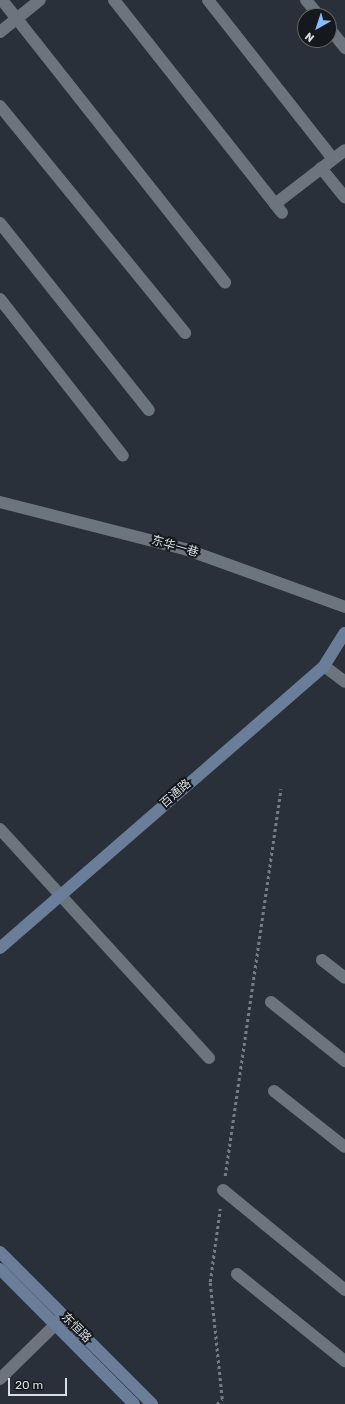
<!DOCTYPE html>
<html>
<head>
<meta charset="utf-8">
<style>
	body { margin:0 }
	#map { position:relative; width:345px; height:1404px; overflow:hidden; background:#2a303a; font-family:Rubik,"Noto Sans SC",sans-serif }
	div>[style] { position:absolute }
	.path>* { height:2.5px; margin-top:-1.25px; transform-origin:0; background:repeating-linear-gradient(90deg,#777c84 0 3px,transparent 0 6px) }
	.street>* { height:12px; margin:-6px; padding:0 6px; transform-origin:6px; border-radius:6px; background:#6c747e }
	.secondary>* { height:12px; margin:-6px; padding:0 6px; transform-origin:6px; border-radius:6px; background:#6a7e99 }
	span { translate:-50% -50%; white-space:nowrap; text-align:center; line-height:1.15; -webkit-text-stroke:4px #15181c; paint-order:stroke }
	.street-label { font-size:12px; color:#dadee4 }
	.north { position:absolute; left:297px; top:8px; width:40px; height:40px; box-sizing:border-box; background:#15181c; border:1px solid #64676c; border-radius:50%; rotate:219deg; font-size:11px; font-weight:700; line-height:16px; text-align:center; color:#dadee4 }
	.north::after { content:''; display:block; margin:auto; width:14px; height:18px; background:#8abafc; clip-path:polygon(50% 0,100% 100%,50% 72%,0 100%) }
	.scale { position:absolute; left:8px; top:1378px; width:59px; height:18px; box-sizing:border-box; border:2px solid #dadee4; border-top:0; padding-left:5px; font-size:12px; line-height:14px; white-space:nowrap; color:#dadee4; -webkit-text-stroke:3px #15181c; paint-order:stroke }
</style>
</head>
<body>
<div id="map">
	<div class="path">
		<i style="left:225px;top:1176px;width:391px;rotate:-81.8deg"></i>
		<i style="left:217px;top:1404px;width:7px;rotate:-45deg"></i>
		<i style="left:222px;top:1399px;width:118px;rotate:-95.9deg"></i>
		<i style="left:210px;top:1282px;width:74px;rotate:-82.2deg"></i>
	</div>
	<div class="street">
		<i style="left:2px;top:0;width:360px;rotate:51.7deg"></i>
		<i style="left:114px;top:0;width:271px;rotate:51.7deg"></i>
		<i style="left:208px;top:0;width:202px;rotate:51.8deg"></i>
		<i style="left:306px;top:0;width:21px;rotate:51deg"></i>
		<i style="left:329px;top:28px;width:26px;rotate:51deg"></i>
		<i style="left:0;top:32px;width:51px;rotate:-38.7deg"></i>
		<i style="left:0;top:106px;width:293px;rotate:50.8deg"></i>
		<i style="left:321px;top:168px;width:38px;rotate:51deg"></i>
		<i style="left:275px;top:204px;width:88px;rotate:-37.6deg"></i>
		<i style="left:0;top:223px;width:239px;rotate:51.5deg"></i>
		<i style="left:0;top:299px;width:199px;rotate:51.9deg"></i>
		<i style="left:0;top:502px;width:191px;rotate:14.3deg"></i>
		<i style="left:185px;top:549px;width:170px;rotate:19.9deg"></i>
		<i style="left:324px;top:666px;width:26px;rotate:37deg"></i>
		<i style="left:0;top:829px;width:310px;rotate:47.6deg"></i>
		<i style="left:322px;top:960px;width:29px;rotate:38deg"></i>
		<i style="left:271px;top:1002px;width:95px;rotate:38.6deg"></i>
		<i style="left:274px;top:1091px;width:90px;rotate:38.3deg"></i>
		<i style="left:223px;top:1190px;width:158px;rotate:39.3deg"></i>
		<i style="left:237px;top:1274px;width:139px;rotate:38.9deg"></i>
		<i style="left:0;top:1379px;width:87px;rotate:-44.5deg"></i>
	</div>
	<div class="secondary">
		<i style="left:0;top:948px;width:430px;rotate:-41deg"></i>
		<i style="left:324px;top:666px;width:39px;rotate:-58deg"></i>
		<i style="left:0;top:1252px;width:215px;rotate:45deg"></i>
		<i style="left:0;top:1269px;width:190px;rotate:45.2deg"></i>
	</div>
	<div class="street-label">
		<span style="left:175px;top:547px;rotate:16deg">东华一巷</span>
		<span style="left:176px;top:794px;rotate:-41deg">百通路</span>
		<span style="left:76px;top:1328px;rotate:45deg">东恒路</span>
	</div>
	<div class="north">N</div>
	<div class="scale">20 m</div>
</div>
</body>
</html>
